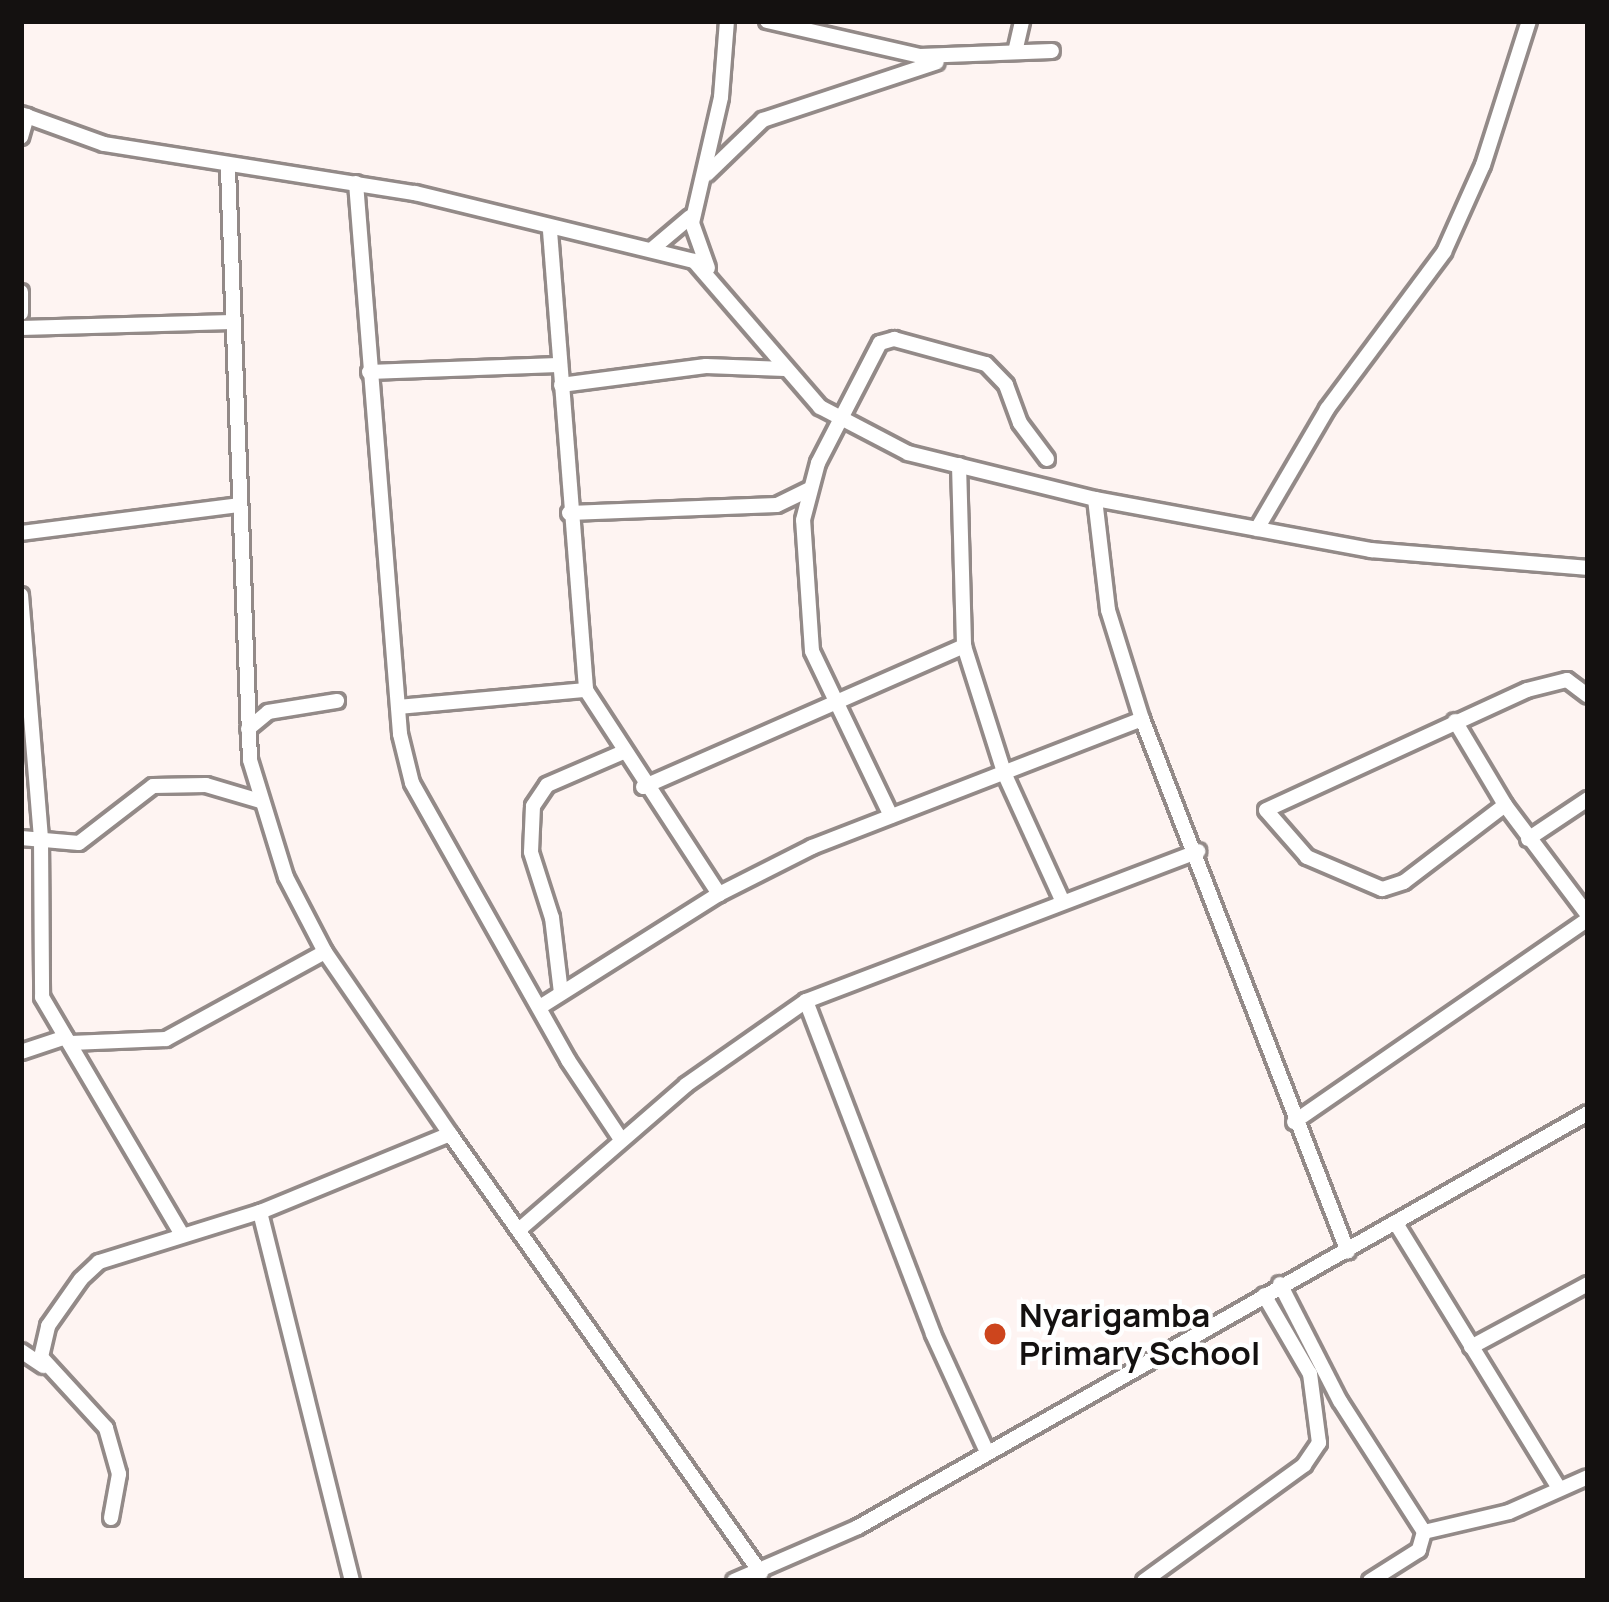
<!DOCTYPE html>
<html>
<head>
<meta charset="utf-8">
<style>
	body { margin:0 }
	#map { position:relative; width:1609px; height:1602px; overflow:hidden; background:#fef4f2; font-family:Manrope,sans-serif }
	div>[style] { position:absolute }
	.roads { filter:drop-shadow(3px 0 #938a88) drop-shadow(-3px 0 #938a88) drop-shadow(0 3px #938a88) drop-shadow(0 -3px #938a88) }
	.minor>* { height:14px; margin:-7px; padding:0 7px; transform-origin:7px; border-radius:7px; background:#fff }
	.dots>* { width:33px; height:33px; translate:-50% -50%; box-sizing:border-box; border:6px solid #fff; border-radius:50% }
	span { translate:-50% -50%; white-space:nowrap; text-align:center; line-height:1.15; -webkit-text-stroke:9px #fff; paint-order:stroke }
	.poi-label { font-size:33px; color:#141110; font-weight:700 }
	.left { translate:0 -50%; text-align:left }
	.frame { position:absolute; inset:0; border:24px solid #141110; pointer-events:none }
</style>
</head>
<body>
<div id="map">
	<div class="roads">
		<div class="minor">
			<i style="left:767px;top:21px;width:157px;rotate:12.9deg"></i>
			<i style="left:920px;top:56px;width:132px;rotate:-2.2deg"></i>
			<i style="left:1015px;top:52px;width:32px;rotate:-77deg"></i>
			<i style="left:21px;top:114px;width:88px;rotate:19.9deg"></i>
			<i style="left:104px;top:144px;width:315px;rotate:9deg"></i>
			<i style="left:415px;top:193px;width:287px;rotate:13.7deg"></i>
			<i style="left:694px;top:261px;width:193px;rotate:49.2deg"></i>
			<i style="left:820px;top:407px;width:99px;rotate:27.6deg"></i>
			<i style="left:908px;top:453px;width:193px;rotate:13.8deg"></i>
			<i style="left:1095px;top:499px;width:281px;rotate:10.5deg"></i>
			<i style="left:1371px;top:550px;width:218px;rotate:4.7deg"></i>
			<i style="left:21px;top:137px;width:22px;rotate:-74deg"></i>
			<i style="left:228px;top:169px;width:591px;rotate:87.87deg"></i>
			<i style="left:250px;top:760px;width:122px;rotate:72.9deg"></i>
			<i style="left:286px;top:877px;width:85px;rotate:62.5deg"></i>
			<i style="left:325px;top:952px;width:221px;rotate:55.5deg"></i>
			<i style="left:450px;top:1134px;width:538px;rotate:54.69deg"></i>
			<i style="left:707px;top:174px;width:78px;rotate:-44deg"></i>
			<i style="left:763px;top:120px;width:183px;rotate:-18.4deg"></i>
			<i style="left:356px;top:183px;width:553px;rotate:85.43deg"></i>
			<i style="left:400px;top:734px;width:50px;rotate:76.2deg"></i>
			<i style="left:412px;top:783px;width:318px;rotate:60.6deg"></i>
			<i style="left:568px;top:1060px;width:94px;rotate:56.3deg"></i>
			<i style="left:550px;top:231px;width:460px;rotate:85.5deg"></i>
			<i style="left:586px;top:690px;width:244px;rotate:56.9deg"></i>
			<i style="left:651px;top:250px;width:51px;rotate:-40.2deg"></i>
			<i style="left:708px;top:268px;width:48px;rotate:-109.6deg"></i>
			<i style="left:692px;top:223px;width:129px;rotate:-77deg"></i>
			<i style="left:721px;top:97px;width:76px;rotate:-85.5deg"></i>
			<i style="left:21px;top:292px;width:21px;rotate:90deg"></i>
			<i style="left:21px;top:328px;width:211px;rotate:-1.6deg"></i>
			<i style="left:369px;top:372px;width:189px;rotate:-2.1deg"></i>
			<i style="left:561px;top:385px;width:146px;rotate:-7.5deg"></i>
			<i style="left:706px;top:366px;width:79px;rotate:2.2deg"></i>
			<i style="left:959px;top:465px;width:181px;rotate:88.4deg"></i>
			<i style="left:964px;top:646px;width:135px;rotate:72.4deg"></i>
			<i style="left:1005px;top:775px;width:135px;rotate:65.5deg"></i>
			<i style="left:1095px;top:499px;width:112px;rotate:83.3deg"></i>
			<i style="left:1108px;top:610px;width:114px;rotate:72.7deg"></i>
			<i style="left:1142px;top:719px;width:571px;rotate:68.87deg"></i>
			<i style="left:569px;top:513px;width:208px;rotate:-2.2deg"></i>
			<i style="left:777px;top:505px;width:34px;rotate:-26deg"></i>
			<i style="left:1257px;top:529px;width:139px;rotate:-59.7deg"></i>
			<i style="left:1327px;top:409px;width:196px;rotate:-53.3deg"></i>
			<i style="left:1444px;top:252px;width:95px;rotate:-65.9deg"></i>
			<i style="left:1483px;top:165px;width:151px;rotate:-72.3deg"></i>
			<i style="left:21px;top:533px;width:220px;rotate:-7.3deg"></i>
			<i style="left:21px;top:595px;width:244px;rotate:85.3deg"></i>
			<i style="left:41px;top:838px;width:159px;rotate:89.6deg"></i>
			<i style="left:42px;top:997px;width:274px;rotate:59.5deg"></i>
			<i style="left:398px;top:707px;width:189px;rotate:-5.2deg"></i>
			<i style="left:1455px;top:721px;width:98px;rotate:59.2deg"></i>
			<i style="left:1505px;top:805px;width:138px;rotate:53deg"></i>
			<i style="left:248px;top:729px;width:26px;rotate:-40deg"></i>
			<i style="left:268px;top:712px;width:70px;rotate:-9.1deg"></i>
			<i style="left:643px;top:787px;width:351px;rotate:-23.7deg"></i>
			<i style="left:1505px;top:805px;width:127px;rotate:142.7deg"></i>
			<i style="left:1404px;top:882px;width:23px;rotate:162deg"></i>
			<i style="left:1382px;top:889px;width:82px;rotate:-156.9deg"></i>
			<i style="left:1307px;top:857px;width:62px;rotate:-131.1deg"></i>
			<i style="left:1266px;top:810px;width:287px;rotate:-24.7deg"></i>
			<i style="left:1527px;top:690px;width:41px;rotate:-14deg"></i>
			<i style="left:1567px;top:680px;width:26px;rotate:37deg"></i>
			<i style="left:891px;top:816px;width:183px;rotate:-115.6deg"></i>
			<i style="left:812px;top:651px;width:131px;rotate:-93.9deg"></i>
			<i style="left:803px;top:520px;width:59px;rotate:-75.3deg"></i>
			<i style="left:818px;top:463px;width:135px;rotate:-62.7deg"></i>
			<i style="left:880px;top:343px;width:15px;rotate:-16deg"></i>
			<i style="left:894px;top:339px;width:95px;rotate:15.2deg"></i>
			<i style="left:986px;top:364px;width:29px;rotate:46deg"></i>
			<i style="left:1006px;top:385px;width:40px;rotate:69.8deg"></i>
			<i style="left:1020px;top:423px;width:45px;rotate:53.1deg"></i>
			<i style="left:21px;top:838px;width:58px;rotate:4.9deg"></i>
			<i style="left:79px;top:843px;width:93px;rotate:-37.6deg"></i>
			<i style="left:153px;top:786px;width:53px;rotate:-1.1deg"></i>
			<i style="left:206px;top:785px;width:56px;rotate:16.5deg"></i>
			<i style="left:1528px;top:839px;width:72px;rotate:-33.7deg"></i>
			<i style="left:561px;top:993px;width:76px;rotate:-96.8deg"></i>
			<i style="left:552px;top:918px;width:69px;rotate:-107.7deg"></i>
			<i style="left:531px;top:852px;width:46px;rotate:-87.5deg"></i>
			<i style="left:533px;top:806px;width:25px;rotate:-56deg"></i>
			<i style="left:547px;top:785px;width:81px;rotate:-23.4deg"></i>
			<i style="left:806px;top:1001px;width:356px;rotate:69.1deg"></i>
			<i style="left:933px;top:1334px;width:130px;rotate:65.4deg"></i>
			<i style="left:540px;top:1007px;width:212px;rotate:-32.3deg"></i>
			<i style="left:719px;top:894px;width:104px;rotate:-26.8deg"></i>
			<i style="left:812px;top:847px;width:354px;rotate:-21.2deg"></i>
			<i style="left:71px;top:1043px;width:95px;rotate:-2.4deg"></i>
			<i style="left:166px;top:1039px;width:181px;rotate:-28.7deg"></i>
			<i style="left:21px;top:1052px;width:47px;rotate:-18.4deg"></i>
			<i style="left:1294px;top:1122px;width:357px;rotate:-34.6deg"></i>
			<i style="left:260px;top:1212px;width:380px;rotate:76deg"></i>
			<i style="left:1397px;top:1225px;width:309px;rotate:58.4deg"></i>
			<i style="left:520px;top:1229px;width:220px;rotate:-40.9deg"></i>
			<i style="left:686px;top:1085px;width:146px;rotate:-35deg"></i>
			<i style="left:806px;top:1001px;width:420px;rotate:-20.9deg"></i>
			<i style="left:1280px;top:1284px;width:131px;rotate:62.9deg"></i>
			<i style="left:1340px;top:1401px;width:156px;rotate:57.3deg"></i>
			<i style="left:1424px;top:1532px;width:19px;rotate:106deg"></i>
			<i style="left:1419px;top:1550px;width:58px;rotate:147.7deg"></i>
			<i style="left:1471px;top:1347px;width:133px;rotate:-28.3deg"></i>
			<i style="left:21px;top:1351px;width:27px;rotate:34deg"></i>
			<i style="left:111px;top:1518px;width:45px;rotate:-79.7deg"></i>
			<i style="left:119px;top:1474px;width:48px;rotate:-105.8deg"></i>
			<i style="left:106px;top:1428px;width:96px;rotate:-132.5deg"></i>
			<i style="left:41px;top:1357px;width:32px;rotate:-77deg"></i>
			<i style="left:48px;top:1326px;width:57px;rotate:-54.9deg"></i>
			<i style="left:81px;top:1279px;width:25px;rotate:-43deg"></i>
			<i style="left:99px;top:1262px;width:169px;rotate:-17.3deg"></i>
			<i style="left:260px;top:1212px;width:205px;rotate:-22.3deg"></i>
			<i style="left:1424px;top:1532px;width:87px;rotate:-13.2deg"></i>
			<i style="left:1509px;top:1512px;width:86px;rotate:-23.9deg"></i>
			<i style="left:734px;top:1581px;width:135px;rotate:-23.5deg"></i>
			<i style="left:858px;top:1527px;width:839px;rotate:-29.56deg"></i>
			<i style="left:1144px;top:1581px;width:198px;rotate:-35.9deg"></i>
			<i style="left:1304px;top:1465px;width:27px;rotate:-56deg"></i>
			<i style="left:1319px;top:1443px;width:70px;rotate:-97.4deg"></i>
			<i style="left:1310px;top:1374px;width:91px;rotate:-120.2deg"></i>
		</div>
	</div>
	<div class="dots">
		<i style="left:995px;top:1334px;background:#cd451d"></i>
	</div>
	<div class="poi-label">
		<span class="left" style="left:1019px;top:1334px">Nyarigamba<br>Primary School</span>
	</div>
	<div class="frame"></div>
</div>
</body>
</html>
